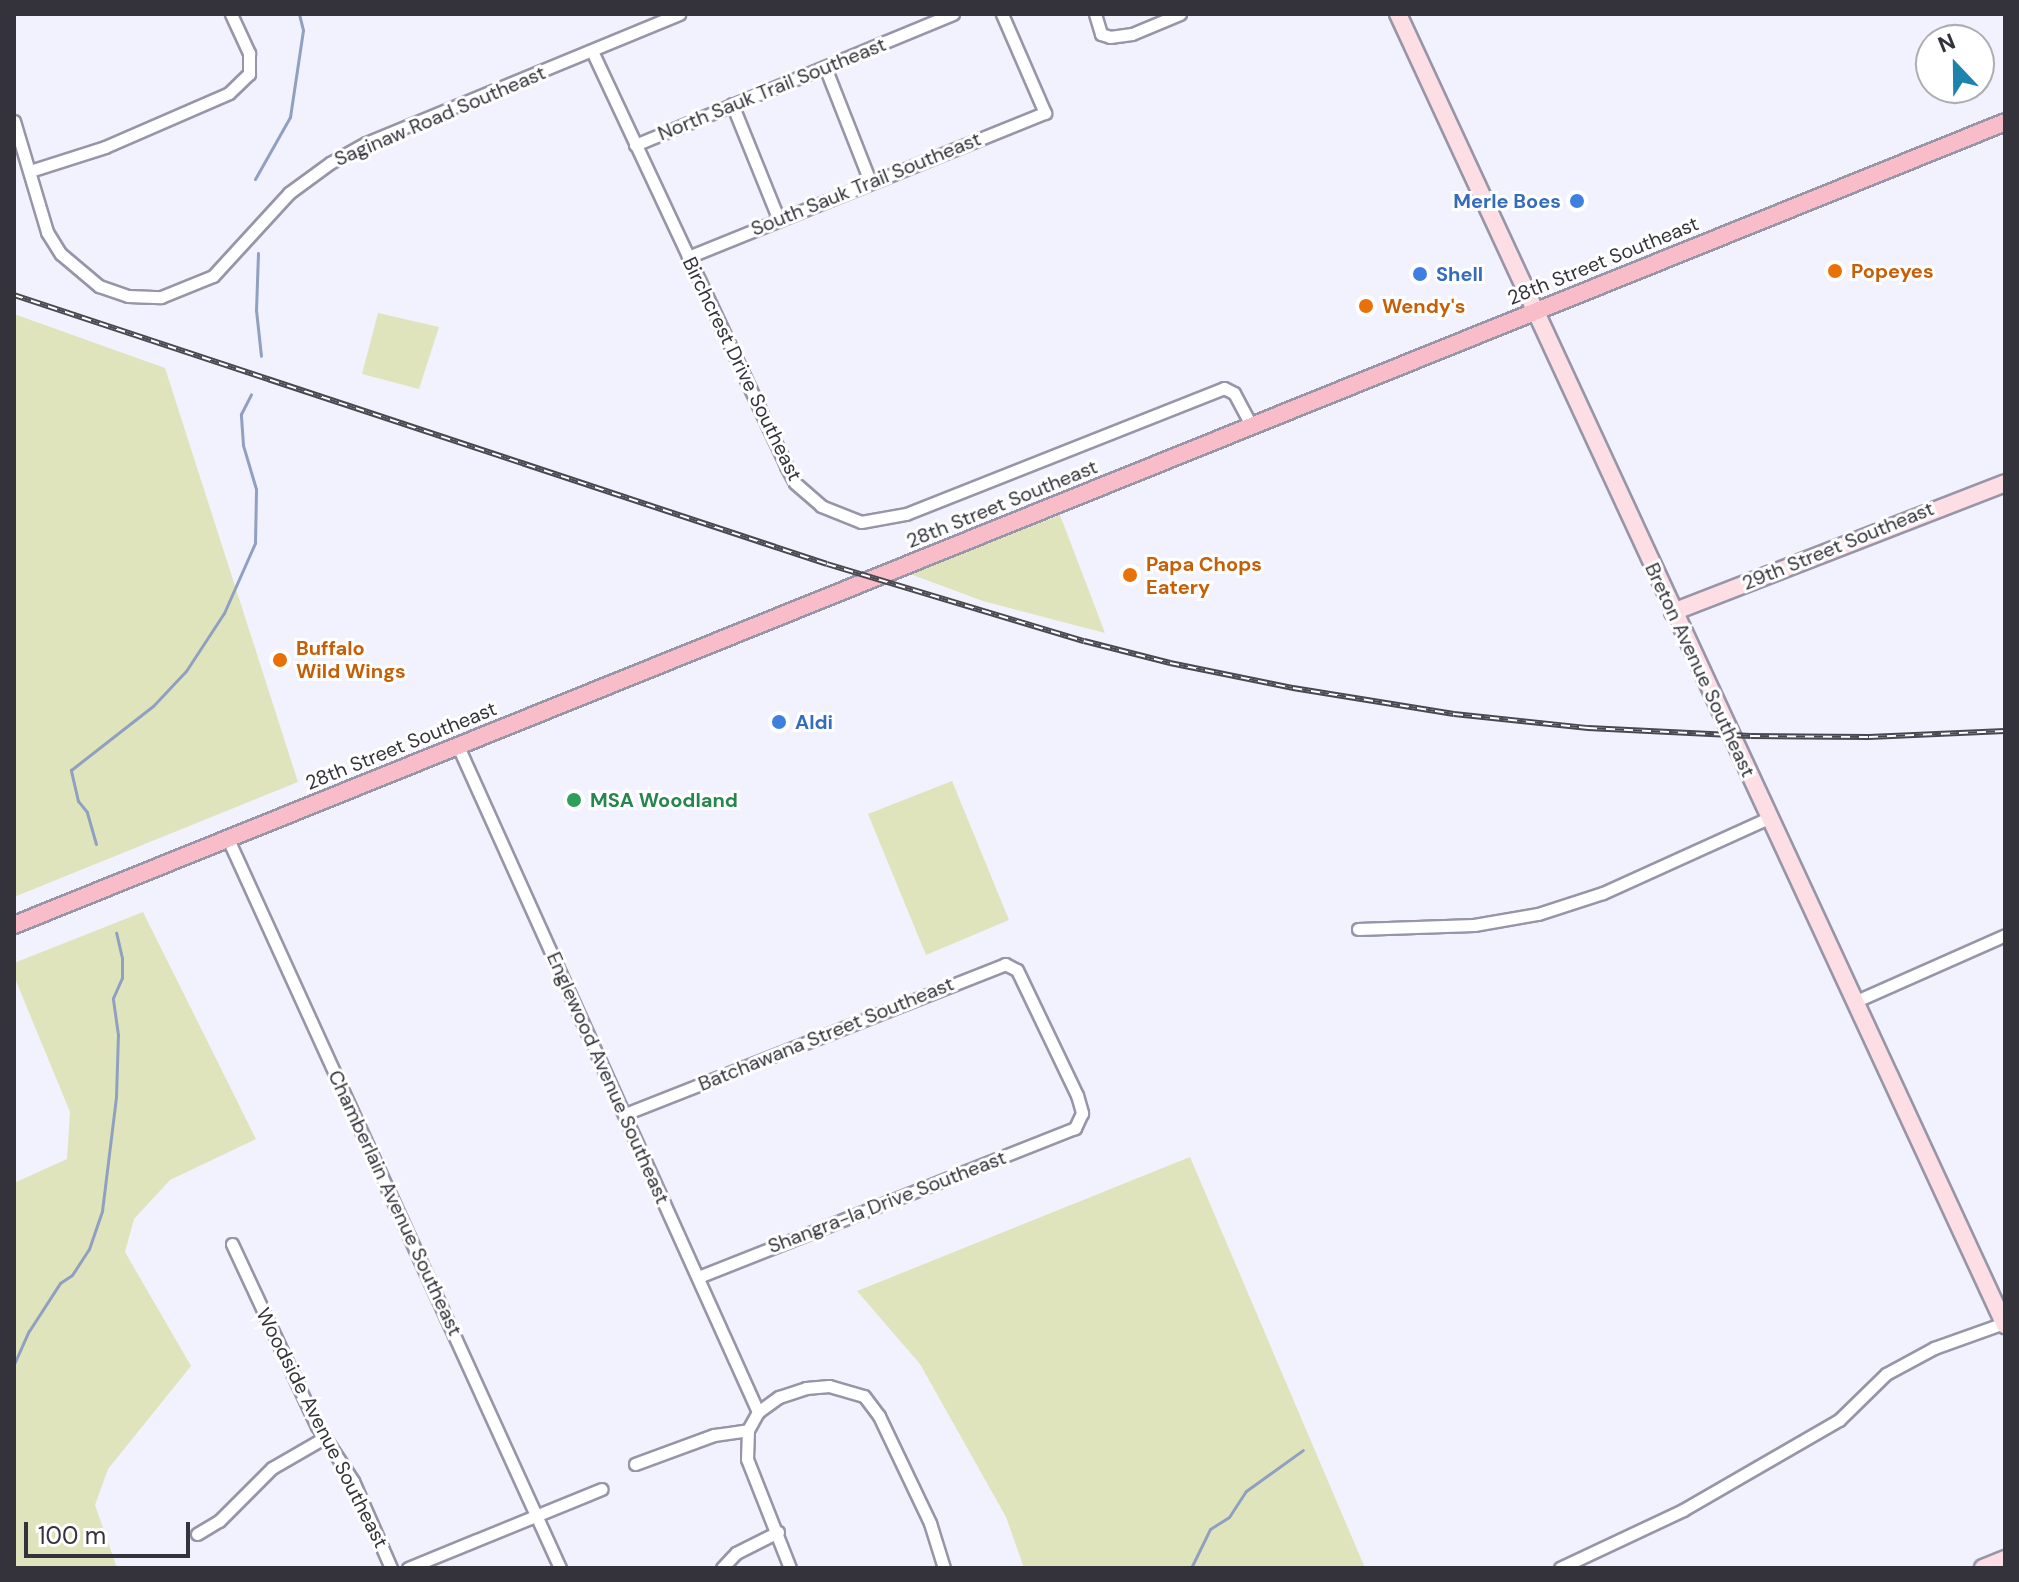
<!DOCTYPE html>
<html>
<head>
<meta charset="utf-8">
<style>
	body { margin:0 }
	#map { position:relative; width:2019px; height:1582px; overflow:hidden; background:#f2f1fe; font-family:"DM Sans",sans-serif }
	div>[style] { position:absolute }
	.green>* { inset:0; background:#e0e4bd }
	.stream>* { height:3px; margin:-1.5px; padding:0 1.5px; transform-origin:1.5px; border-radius:1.5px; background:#90a0c1 }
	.roads { filter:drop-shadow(2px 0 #9795a8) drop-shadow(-2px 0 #9795a8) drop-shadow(0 2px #9795a8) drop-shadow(0 -2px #9795a8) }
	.street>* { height:11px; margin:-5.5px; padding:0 5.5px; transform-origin:5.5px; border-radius:5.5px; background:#fff }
	.secondary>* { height:16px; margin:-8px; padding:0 8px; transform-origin:8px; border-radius:8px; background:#fcdee4 }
	.primary>* { height:16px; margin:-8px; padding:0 8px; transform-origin:8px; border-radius:8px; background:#f9bcc9 }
	.rail>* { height:6px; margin-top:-3px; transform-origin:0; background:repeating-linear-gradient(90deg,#fff 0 9px,#494850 0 18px); box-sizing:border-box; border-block:2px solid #494850 }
	.dots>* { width:22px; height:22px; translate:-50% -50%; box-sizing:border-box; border:4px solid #fff; border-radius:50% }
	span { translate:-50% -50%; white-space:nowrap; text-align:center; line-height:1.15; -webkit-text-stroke:6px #fff; paint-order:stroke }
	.street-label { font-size:20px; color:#34333b }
	.shop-label { font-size:20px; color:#366cbe; font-weight:700 }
	.right { translate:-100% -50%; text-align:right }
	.left { translate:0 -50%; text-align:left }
	.food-label { font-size:20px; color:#c56008; font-weight:700 }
	.leisure-label { font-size:20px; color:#27864d; font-weight:700 }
	.frame { position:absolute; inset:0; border:16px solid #34333b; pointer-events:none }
	.north { position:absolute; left:1915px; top:24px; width:80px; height:80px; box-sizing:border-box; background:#fff; border:2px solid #aeadb1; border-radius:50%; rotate:338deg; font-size:22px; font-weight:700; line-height:32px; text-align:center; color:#34333b }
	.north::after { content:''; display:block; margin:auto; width:28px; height:36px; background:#1d83ad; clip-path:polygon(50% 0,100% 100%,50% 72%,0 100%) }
	.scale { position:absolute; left:24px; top:1522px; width:166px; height:36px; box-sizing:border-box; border:4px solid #34333b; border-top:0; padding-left:10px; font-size:24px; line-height:28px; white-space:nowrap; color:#34333b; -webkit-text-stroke:6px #fff; paint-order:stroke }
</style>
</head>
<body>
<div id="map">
	<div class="green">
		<i style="clip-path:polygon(378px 313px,439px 327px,419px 389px,362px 374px)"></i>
		<i style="clip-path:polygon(14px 314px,165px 368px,298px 782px,14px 897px)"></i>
		<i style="clip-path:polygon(1060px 515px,1105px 633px,983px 601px,910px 574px)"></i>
		<i style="clip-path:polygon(952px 781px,1009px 920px,926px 955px,868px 814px)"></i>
		<i style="clip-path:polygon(143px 912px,256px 1139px,170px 1180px,134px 1219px,125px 1252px,191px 1366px,108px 1469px,95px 1505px,117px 1568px,14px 1568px,14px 1183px,67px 1159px,70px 1112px,14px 976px,14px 963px)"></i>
		<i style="clip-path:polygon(1190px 1157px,1365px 1568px,1024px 1568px,1006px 1517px,920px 1364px,857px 1291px)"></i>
	</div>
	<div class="stream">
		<i style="left:255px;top:179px;width:71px;rotate:-60.6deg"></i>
		<i style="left:290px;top:117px;width:88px;rotate:-81.5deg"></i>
		<i style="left:303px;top:30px;width:16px;rotate:-104deg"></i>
		<i style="left:258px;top:253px;width:57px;rotate:92deg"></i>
		<i style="left:256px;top:310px;width:46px;rotate:83.8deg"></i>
		<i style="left:96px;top:844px;width:33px;rotate:-106deg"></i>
		<i style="left:87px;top:812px;width:14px;rotate:-129deg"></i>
		<i style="left:78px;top:801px;width:32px;rotate:-103deg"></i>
		<i style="left:71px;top:770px;width:104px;rotate:-38deg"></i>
		<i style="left:153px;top:706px;width:48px;rotate:-46.7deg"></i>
		<i style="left:186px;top:671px;width:69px;rotate:-56.8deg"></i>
		<i style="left:224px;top:613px;width:77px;rotate:-66.1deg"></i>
		<i style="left:255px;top:543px;width:54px;rotate:-88.9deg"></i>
		<i style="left:256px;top:489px;width:46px;rotate:-106.5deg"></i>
		<i style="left:243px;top:445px;width:31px;rotate:-94deg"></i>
		<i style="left:241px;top:414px;width:22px;rotate:-63deg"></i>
		<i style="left:14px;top:1364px;width:36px;rotate:-66deg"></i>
		<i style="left:29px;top:1331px;width:57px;rotate:-57.1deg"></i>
		<i style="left:60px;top:1283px;width:14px;rotate:-34deg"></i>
		<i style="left:72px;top:1275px;width:31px;rotate:-57deg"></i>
		<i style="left:89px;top:1249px;width:40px;rotate:-71.1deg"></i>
		<i style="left:102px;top:1211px;width:115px;rotate:-83deg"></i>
		<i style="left:116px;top:1097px;width:62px;rotate:-88.2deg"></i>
		<i style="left:118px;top:1035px;width:37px;rotate:-98deg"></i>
		<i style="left:113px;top:998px;width:22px;rotate:-66deg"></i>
		<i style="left:122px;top:978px;width:20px;rotate:-90deg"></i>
		<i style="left:122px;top:958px;width:26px;rotate:-103deg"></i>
		<i style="left:1191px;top:1568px;width:43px;rotate:-64deg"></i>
		<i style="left:1210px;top:1529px;width:22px;rotate:-32deg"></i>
		<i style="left:1229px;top:1517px;width:31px;rotate:-57deg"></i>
		<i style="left:1246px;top:1491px;width:70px;rotate:-35.7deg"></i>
	</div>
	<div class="roads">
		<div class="street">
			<i style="left:1095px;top:14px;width:21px;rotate:73deg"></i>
			<i style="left:1101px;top:34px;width:9px;rotate:18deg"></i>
			<i style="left:1110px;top:37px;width:22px;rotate:-8deg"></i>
			<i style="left:1132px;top:34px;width:52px;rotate:-22.6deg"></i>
			<i style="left:592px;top:51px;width:458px;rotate:64.9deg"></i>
			<i style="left:786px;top:466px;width:19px;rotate:62deg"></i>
			<i style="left:795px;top:483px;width:35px;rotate:41deg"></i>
			<i style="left:821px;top:506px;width:43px;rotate:21.8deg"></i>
			<i style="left:861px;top:522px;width:46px;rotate:-10.1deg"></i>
			<i style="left:906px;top:514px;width:342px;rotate:-21.6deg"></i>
			<i style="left:1224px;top:388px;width:11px;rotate:27deg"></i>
			<i style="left:1234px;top:393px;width:36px;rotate:62deg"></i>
			<i style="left:825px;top:67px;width:123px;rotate:68.5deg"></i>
			<i style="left:732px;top:104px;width:123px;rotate:68deg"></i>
			<i style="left:14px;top:121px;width:116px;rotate:73.4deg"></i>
			<i style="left:47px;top:232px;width:26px;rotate:58deg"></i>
			<i style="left:61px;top:254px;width:50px;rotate:40.1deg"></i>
			<i style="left:99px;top:286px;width:31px;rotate:19deg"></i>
			<i style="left:128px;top:296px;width:33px;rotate:2deg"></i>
			<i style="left:161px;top:297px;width:56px;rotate:-22deg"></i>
			<i style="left:213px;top:276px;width:113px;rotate:-47.5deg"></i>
			<i style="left:289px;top:193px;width:51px;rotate:-36.2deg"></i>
			<i style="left:330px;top:163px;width:41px;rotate:-29.1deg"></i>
			<i style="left:366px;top:143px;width:339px;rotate:-22.4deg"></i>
			<i style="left:635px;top:145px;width:344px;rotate:-22.4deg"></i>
			<i style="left:30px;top:171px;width:79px;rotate:-17.7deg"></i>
			<i style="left:105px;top:147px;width:135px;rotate:-23.5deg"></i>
			<i style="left:229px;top:93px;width:28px;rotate:-44deg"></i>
			<i style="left:249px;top:74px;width:21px;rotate:-90deg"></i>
			<i style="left:249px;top:53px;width:43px;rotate:-114.8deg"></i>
			<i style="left:688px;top:257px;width:385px;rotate:-22deg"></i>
			<i style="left:1045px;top:113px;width:108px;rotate:-113.5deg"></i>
			<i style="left:457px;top:744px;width:733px;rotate:65.74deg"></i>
			<i style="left:228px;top:839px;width:801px;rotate:65.51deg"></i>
			<i style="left:1358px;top:929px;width:116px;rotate:-2deg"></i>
			<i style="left:1474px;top:925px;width:65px;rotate:-9.8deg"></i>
			<i style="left:1538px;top:914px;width:68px;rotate:-17.9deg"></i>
			<i style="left:1603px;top:893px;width:181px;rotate:-24.4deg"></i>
			<i style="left:1854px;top:1002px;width:165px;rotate:-23.9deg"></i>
			<i style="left:625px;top:1114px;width:409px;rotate:-21.5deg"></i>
			<i style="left:1005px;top:964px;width:13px;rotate:27deg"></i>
			<i style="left:1017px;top:970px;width:139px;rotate:64.4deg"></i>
			<i style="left:1077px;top:1095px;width:19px;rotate:74deg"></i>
			<i style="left:1082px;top:1113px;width:17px;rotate:115deg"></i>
			<i style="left:1075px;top:1128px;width:404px;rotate:158.4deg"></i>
			<i style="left:232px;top:1244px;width:201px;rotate:65deg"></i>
			<i style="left:317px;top:1426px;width:66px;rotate:56.8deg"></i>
			<i style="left:353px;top:1481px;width:95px;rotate:66.4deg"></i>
			<i style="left:635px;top:1464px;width:84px;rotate:-20.2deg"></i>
			<i style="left:714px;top:1435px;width:34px;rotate:-8deg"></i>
			<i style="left:197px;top:1534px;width:26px;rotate:-31deg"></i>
			<i style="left:219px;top:1521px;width:75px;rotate:-45deg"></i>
			<i style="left:272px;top:1468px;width:60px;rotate:-30deg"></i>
			<i style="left:408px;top:1568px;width:209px;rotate:-22.2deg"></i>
			<i style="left:722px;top:1568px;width:21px;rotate:-47deg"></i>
			<i style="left:736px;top:1553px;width:47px;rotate:-26.6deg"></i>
			<i style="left:790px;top:1568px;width:117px;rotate:-111.5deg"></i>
			<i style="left:747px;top:1459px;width:29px;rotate:-88deg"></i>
			<i style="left:748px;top:1430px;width:21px;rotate:-61deg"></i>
			<i style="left:758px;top:1412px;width:26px;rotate:-36deg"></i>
			<i style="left:779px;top:1397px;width:28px;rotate:-18deg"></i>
			<i style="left:806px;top:1388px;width:23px;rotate:-5deg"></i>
			<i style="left:829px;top:1386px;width:36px;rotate:16deg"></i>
			<i style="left:864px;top:1396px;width:25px;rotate:53deg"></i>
			<i style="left:879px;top:1416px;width:119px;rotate:64.5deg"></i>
			<i style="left:930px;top:1523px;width:47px;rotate:72.7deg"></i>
			<i style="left:1560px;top:1568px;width:136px;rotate:-25.2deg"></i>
			<i style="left:1683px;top:1510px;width:180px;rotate:-30deg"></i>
			<i style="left:1839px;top:1420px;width:66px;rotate:-44.4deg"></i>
			<i style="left:1886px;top:1374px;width:55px;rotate:-28.4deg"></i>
			<i style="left:1934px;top:1348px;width:74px;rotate:-19.7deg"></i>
		</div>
		<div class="secondary">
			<i style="left:1398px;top:14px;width:1445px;rotate:65.16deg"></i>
			<i style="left:1673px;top:612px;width:356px;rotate:-21.2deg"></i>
			<i style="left:1983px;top:1568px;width:24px;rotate:-22deg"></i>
		</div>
		<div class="primary">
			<i style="left:14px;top:925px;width:2147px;rotate:-21.96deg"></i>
		</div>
	</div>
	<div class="rail">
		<i style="left:14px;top:295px;width:856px;rotate:18.31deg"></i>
		<i style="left:827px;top:564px;width:268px;rotate:16.7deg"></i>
		<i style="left:1084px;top:641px;width:89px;rotate:14.3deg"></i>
		<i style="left:1170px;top:663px;width:126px;rotate:11.5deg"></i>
		<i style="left:1293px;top:688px;width:163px;rotate:9.2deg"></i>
		<i style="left:1454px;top:714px;width:135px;rotate:6deg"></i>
		<i style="left:1588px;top:728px;width:163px;rotate:2.8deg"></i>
		<i style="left:1751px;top:736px;width:118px;rotate:0.5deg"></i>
		<i style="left:1869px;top:737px;width:136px;rotate:-2.5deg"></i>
	</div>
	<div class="dots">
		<i style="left:1577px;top:201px;background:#3f7fe0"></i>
		<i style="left:1835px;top:271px;background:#e8710a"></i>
		<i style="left:1420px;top:274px;background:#3f7fe0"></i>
		<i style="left:1366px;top:306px;background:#e8710a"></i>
		<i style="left:1130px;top:575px;background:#e8710a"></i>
		<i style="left:280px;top:660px;background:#e8710a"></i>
		<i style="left:779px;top:722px;background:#3f7fe0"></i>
		<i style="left:574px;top:800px;background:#2e9e5b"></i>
	</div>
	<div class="street-label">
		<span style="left:772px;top:89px;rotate:-22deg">North Sauk Trail Southeast</span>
		<span style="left:440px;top:116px;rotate:-23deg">Saginaw Road Southeast</span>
		<span style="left:866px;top:184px;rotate:-22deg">South Sauk Trail Southeast</span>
		<span style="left:1603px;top:261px;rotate:-22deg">28th Street Southeast</span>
		<span style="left:742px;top:369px;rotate:64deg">Birchcrest Drive Southeast</span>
		<span style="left:1002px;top:504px;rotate:-22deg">28th Street Southeast</span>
		<span style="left:1838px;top:546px;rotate:-22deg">29th Street Southeast</span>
		<span style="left:1700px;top:670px;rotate:65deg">Breton Avenue Southeast</span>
		<span style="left:401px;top:746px;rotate:-22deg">28th Street Southeast</span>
		<span style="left:826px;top:1034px;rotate:-22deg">Batchawana Street Southeast</span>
		<span style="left:608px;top:1078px;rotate:66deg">Englewood Avenue Southeast</span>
		<span style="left:887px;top:1202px;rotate:-21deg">Shangra-la Drive Southeast</span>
		<span style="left:395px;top:1203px;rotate:65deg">Chamberlain Avenue Southeast</span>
		<span style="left:322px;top:1428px;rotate:63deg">Woodside Avenue Southeast</span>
	</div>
	<div class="shop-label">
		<span class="right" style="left:1561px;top:201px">Merle Boes</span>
		<span class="left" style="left:1436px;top:274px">Shell</span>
		<span class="left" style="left:795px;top:722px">Aldi</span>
	</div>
	<div class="food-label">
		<span class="left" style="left:1851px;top:271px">Popeyes</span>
		<span class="left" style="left:1382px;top:306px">Wendy's</span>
		<span class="left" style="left:1146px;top:576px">Papa Chops<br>Eatery</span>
		<span class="left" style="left:296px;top:660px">Buffalo<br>Wild Wings</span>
	</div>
	<div class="leisure-label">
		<span class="left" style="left:590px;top:800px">MSA Woodland</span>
	</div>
	<div class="frame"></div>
	<div class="north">N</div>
	<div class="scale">100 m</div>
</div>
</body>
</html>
